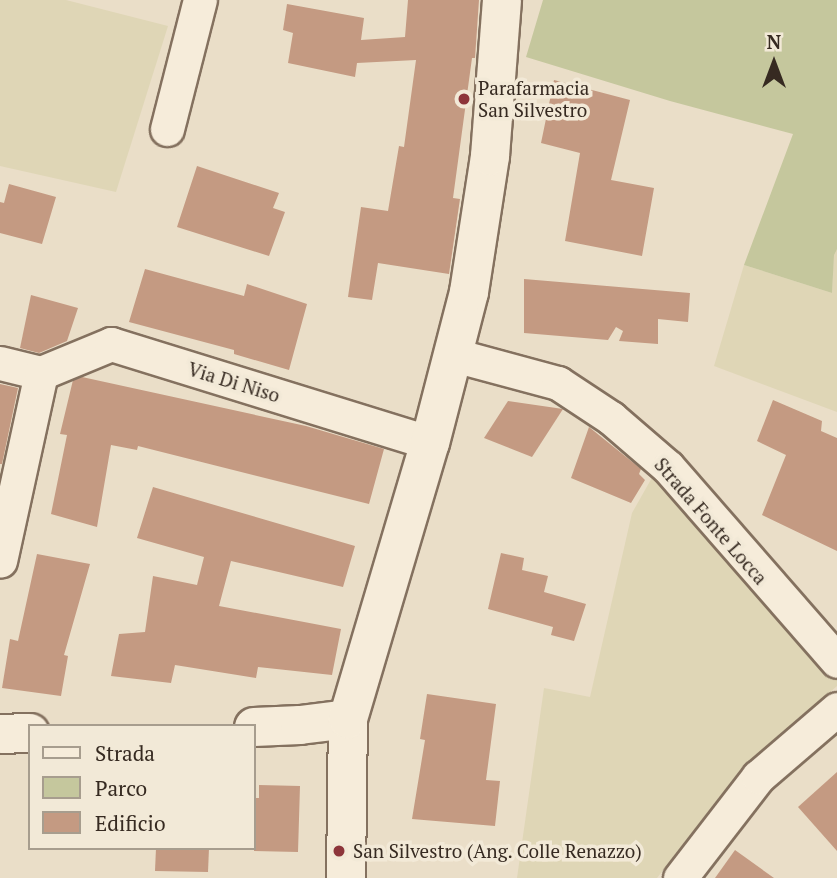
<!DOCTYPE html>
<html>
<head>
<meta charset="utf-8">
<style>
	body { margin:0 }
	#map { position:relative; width:837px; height:878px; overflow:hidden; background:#eadec8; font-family:"PT Serif",serif }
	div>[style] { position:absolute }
	.farmland>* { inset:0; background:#dfd6b6 }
	.green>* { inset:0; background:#c5c79d }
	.building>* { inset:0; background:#c49a82 }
	.roads { filter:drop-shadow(2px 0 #84715f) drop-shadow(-2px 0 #84715f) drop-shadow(0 2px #84715f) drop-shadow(0 -2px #84715f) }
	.minor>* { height:33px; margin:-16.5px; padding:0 16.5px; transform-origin:16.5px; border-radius:16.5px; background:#f6ecda }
	.tertiary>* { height:38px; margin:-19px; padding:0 19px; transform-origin:19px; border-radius:19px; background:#f6ecda }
	.dots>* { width:19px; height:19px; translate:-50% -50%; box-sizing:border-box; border:4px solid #f2e9d7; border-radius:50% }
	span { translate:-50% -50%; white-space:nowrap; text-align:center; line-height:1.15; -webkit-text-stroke:7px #f2e9d7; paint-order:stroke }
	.poi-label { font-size:19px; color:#362a21 }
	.left { translate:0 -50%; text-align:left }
	.street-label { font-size:19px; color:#362a21 }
	.legend { position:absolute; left:28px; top:724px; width:228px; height:126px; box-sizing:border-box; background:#f2e9d7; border:2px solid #a79d8e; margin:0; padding:9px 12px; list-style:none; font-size:21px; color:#362a21 }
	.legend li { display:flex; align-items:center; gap:14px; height:35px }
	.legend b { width:35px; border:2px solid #a79d8e }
	.north { position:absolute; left:739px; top:28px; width:70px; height:70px; -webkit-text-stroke:5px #f2e9d7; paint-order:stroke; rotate:0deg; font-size:19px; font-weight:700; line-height:28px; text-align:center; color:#362a21 }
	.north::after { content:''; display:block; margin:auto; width:24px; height:32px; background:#362a21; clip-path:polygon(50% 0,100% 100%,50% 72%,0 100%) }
</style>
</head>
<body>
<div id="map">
	<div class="farmland">
		<i style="clip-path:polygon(0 0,66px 0,168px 26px,116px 192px,0 166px)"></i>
		<i style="clip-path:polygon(837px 241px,837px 412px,714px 366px,744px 265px,832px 293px,834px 244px)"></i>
		<i style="clip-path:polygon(658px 467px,837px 680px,837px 686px,738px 773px,657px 878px,517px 878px,544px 688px,590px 697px,632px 513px)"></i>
	</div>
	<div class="green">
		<i style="clip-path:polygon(543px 0,837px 0,837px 249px,834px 255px,832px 293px,744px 265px,793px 134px,670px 101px,526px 57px)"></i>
	</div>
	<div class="building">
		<i style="clip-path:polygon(408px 0,479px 0,475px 58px,472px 58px,453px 198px,460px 199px,449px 274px,378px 263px,372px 300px,348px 297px,361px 207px,388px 211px,399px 146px,404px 147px,416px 60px,357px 63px,355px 77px,288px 63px,293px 33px,283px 30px,287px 4px,364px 18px,361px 40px,405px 37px)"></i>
		<i style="clip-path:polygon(554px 80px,630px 100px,611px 180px,654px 188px,642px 256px,565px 241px,580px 153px,541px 143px)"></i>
		<i style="clip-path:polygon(197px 166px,279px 193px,273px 208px,285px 212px,269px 256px,177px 227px)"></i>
		<i style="clip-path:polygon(9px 184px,56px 197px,42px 244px,0 233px,0 202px,4px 203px)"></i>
		<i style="clip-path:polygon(145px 269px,244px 296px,247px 284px,307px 304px,289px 370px,234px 354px,234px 350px,129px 322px)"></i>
		<i style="clip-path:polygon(524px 279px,690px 293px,688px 322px,658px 319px,658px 344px,619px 341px,623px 331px,616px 327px,608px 340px,524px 333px)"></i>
		<i style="clip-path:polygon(31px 295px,78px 308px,67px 341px,39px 353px,20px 348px)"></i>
		<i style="clip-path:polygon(82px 377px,306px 426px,384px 449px,369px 504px,138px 446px,137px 450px,111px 445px,97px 527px,51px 514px,67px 435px,60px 434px,73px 380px)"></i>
		<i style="clip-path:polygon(0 384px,18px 388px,2px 464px,0 464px)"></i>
		<i style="clip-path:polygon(773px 400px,822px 421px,821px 431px,837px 438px,837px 551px,762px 515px,786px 455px,757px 441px)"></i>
		<i style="clip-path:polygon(508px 401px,563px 409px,532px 457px,484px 438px)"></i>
		<i style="clip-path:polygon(589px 427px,641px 469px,639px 474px,645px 480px,631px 503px,571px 478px)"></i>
		<i style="clip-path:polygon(153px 487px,355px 546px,343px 587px,231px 561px,219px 606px,341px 629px,332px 675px,258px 667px,256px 678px,175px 665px,171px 683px,111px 676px,119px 634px,145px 632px,153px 576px,197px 585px,204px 557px,137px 538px)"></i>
		<i style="clip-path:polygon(501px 553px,524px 558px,522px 570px,548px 576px,544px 592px,586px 604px,574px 641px,551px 635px,553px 627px,488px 609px)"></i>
		<i style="clip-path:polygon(37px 554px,90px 564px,64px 655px,68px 656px,61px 696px,2px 688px,10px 639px,18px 641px)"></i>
		<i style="clip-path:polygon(427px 694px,496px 704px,486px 780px,500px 781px,495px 826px,412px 819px,425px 740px,420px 739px)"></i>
		<i style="clip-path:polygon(837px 772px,837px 851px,798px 807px)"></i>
		<i style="clip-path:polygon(259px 785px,300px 786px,298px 852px,254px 851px,254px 798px,259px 798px)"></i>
		<i style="clip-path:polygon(156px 848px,209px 848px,208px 872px,155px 871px)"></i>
		<i style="clip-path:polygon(735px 850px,774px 878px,715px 878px)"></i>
	</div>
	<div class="roads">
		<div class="minor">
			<i style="left:167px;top:129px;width:133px;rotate:-75.7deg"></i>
			<i style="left:454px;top:355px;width:108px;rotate:15.1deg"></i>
			<i style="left:558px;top:383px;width:64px;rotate:33.4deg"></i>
			<i style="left:611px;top:418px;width:75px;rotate:40.7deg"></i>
			<i style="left:668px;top:467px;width:257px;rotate:48.9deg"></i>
			<i style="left:0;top:363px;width:42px;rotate:13.7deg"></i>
			<i style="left:41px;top:373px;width:192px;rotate:102.3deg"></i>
			<i style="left:41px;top:373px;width:76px;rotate:-22.5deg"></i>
			<i style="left:111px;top:344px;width:334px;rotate:17.2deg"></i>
			<i style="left:680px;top:878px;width:128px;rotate:-52.3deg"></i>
			<i style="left:758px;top:777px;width:104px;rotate:-40.7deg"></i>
		</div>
		<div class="tertiary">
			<i style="left:254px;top:727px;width:46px;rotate:-2.5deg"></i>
			<i style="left:300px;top:725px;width:48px;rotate:-7.1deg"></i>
			<i style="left:0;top:734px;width:30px;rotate:-2deg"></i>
			<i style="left:346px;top:878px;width:159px;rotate:-89.3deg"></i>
			<i style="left:348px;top:719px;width:288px;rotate:-73.5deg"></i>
			<i style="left:430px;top:443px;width:156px;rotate:-75.5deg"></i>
			<i style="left:469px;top:292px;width:138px;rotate:-81.2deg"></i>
			<i style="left:490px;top:156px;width:156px;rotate:-85.6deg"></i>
		</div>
	</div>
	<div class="dots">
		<i style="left:464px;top:99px;background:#8d353a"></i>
		<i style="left:339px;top:851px;background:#8d353a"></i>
	</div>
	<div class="poi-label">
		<span class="left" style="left:478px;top:99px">Parafarmacia<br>San Silvestro</span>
		<span class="left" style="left:353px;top:851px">San Silvestro (Ang. Colle Renazzo)</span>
	</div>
	<div class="street-label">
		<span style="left:234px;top:382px;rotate:17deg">Via Di Niso</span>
		<span style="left:711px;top:521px;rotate:49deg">Strada Fonte Locca</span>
	</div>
	<ul class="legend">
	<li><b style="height:9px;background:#f6ecda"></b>Strada</li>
	<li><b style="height:19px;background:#c5c79d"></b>Parco</li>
	<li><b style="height:19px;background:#c49a82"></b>Edificio</li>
	</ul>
	<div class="north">N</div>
</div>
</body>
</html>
